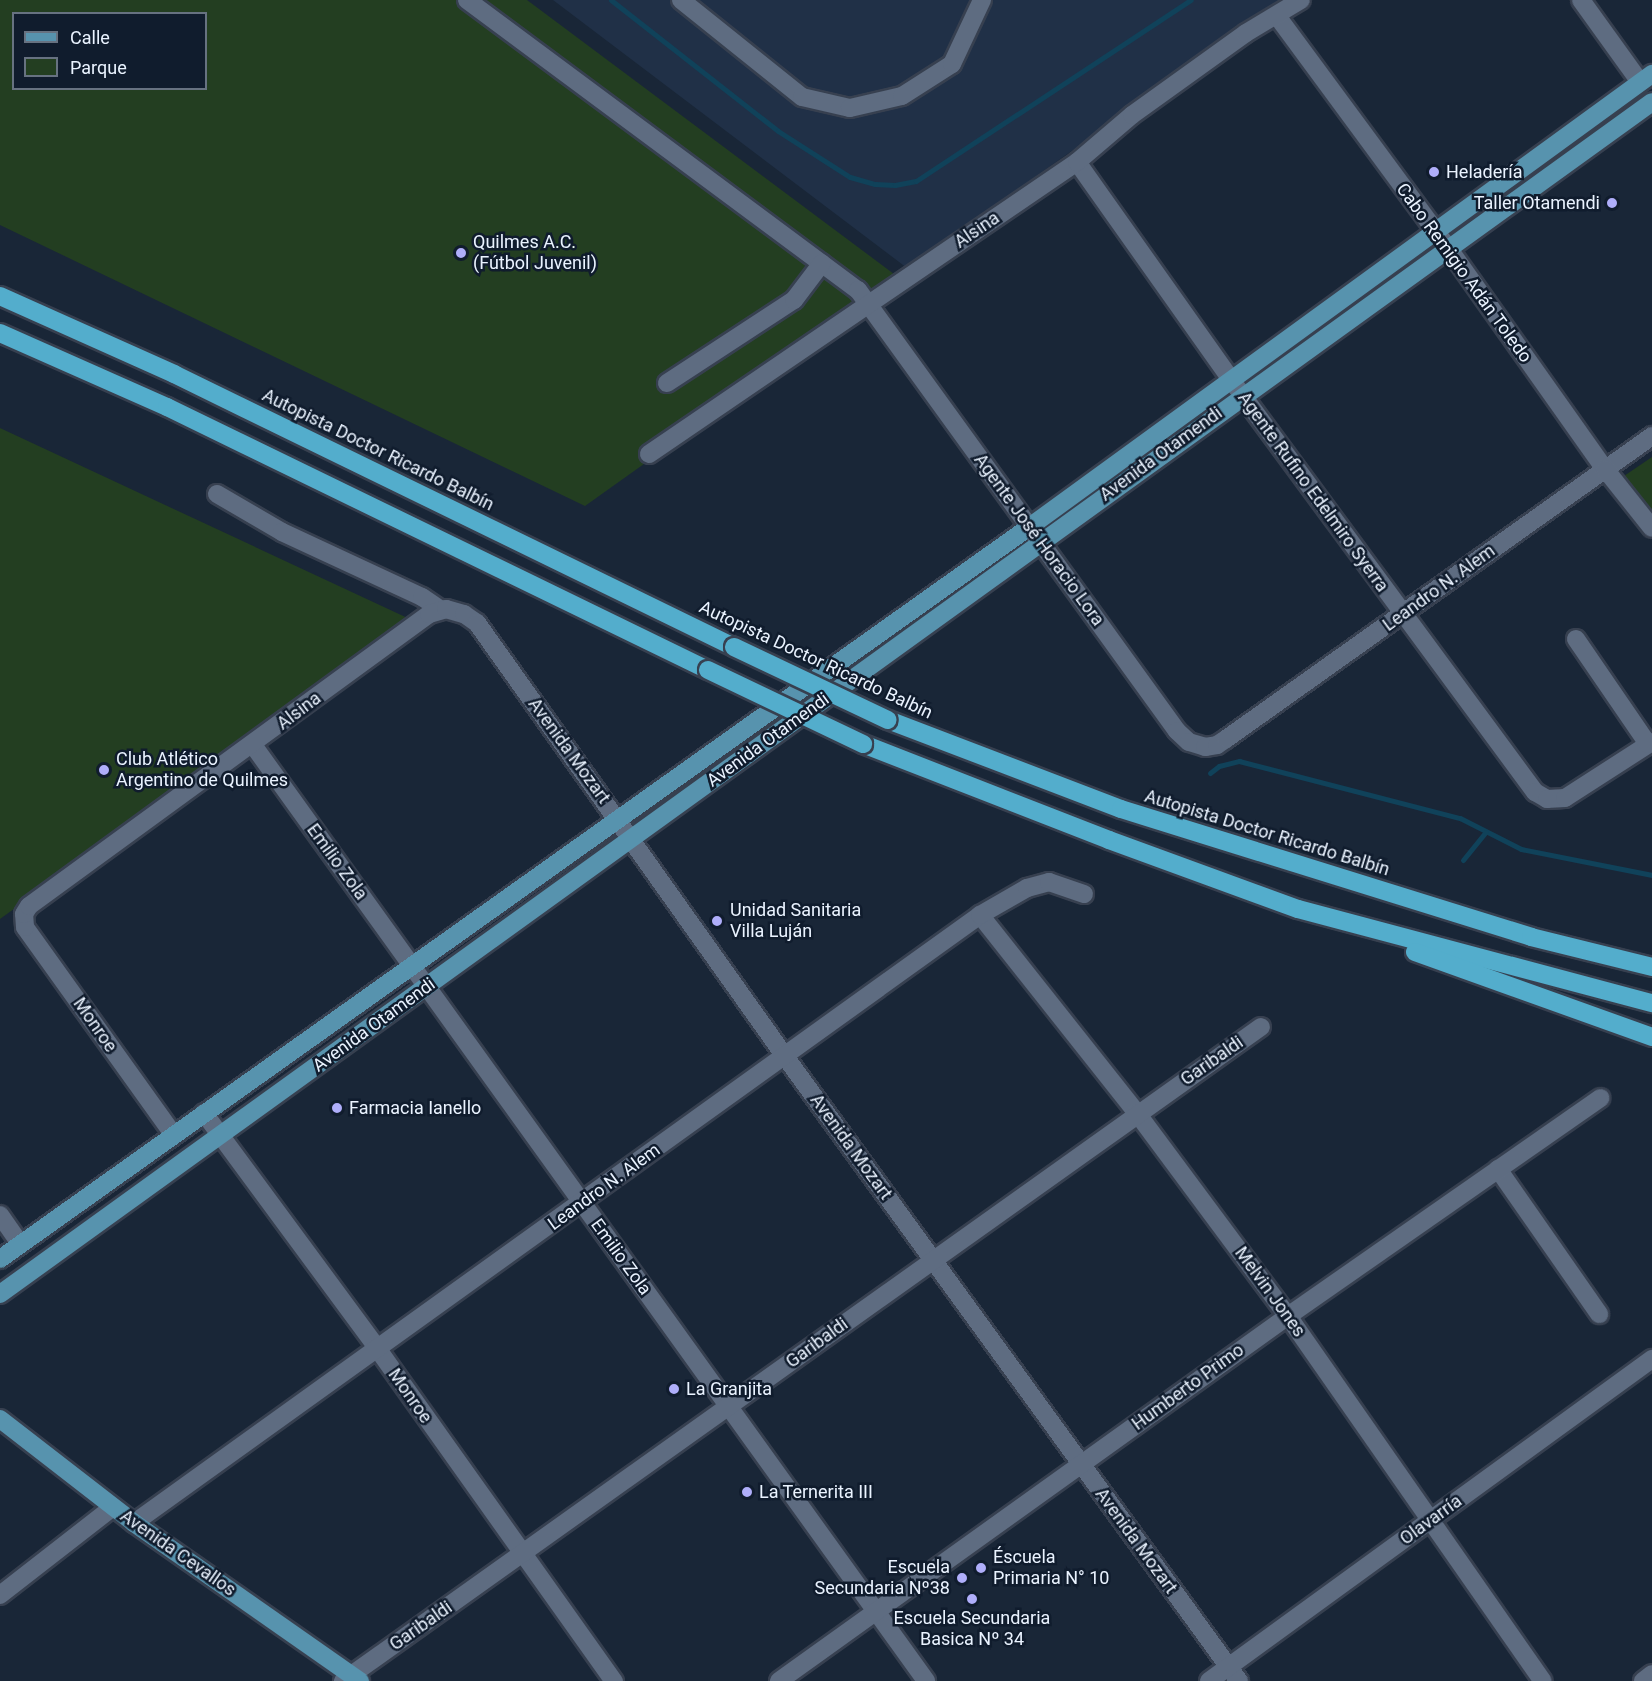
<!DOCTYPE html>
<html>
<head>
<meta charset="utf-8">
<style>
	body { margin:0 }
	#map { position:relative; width:1652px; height:1681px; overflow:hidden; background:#192637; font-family:Roboto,sans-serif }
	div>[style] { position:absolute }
	.built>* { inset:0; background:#203047 }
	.green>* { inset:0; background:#233e21 }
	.stream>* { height:5px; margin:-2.5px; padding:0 2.5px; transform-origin:2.5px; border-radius:2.5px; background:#10425a }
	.roads { filter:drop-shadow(2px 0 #374050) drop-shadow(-2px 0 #374050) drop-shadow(0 2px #374050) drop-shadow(0 -2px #374050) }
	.minor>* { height:18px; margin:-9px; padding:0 9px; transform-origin:9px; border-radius:9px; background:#5e6c81 }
	.major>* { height:18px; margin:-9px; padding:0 9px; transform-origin:9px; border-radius:9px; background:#5793ae }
	.highway>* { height:18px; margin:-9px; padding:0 9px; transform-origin:9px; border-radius:9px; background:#53adcc }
	.bridges { filter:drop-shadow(2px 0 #374050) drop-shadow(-2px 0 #374050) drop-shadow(0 2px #374050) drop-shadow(0 -2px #374050) }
	.highway-bridge>* { height:18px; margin:-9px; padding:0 9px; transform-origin:9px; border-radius:9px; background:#53adcc }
	.dots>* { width:16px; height:16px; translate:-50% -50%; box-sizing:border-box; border:3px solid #101c2d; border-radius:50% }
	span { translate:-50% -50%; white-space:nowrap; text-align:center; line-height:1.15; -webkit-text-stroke:5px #101c2d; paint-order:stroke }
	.poi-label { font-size:18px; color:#eaf3ff }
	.left { translate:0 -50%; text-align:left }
	.right { translate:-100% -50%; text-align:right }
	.street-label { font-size:18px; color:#eaf3ff }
	.legend { position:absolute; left:12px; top:12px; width:195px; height:78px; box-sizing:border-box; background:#101c2d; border:2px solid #677281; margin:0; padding:8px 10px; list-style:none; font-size:18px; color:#eaf3ff }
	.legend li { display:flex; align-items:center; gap:12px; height:30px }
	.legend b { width:30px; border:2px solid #677281 }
</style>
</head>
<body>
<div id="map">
	<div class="built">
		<i style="clip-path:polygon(553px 0,1284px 0,907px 268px)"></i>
	</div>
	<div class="green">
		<i style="clip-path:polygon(evenodd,0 0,527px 0,902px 280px,585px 506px,0 225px,0 0,14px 14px,206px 14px,206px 88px,14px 88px,14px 14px)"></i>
		<i style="clip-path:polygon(0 428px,414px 621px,0 919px)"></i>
		<i style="clip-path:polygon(1652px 457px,1652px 516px,1624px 476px)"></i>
	</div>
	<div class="stream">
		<i style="left:611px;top:0;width:212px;rotate:38.1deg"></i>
		<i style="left:778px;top:131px;width:85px;rotate:32.6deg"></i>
		<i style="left:850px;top:177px;width:26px;rotate:16deg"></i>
		<i style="left:875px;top:184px;width:20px;rotate:3deg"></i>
		<i style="left:895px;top:185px;width:21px;rotate:-11deg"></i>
		<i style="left:916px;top:181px;width:329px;rotate:-33.4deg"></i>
		<i style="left:1210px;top:773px;width:11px;rotate:-38deg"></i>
		<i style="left:1219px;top:766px;width:21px;rotate:-14deg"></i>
		<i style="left:1239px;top:761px;width:228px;rotate:14.5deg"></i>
		<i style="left:1460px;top:818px;width:68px;rotate:26.9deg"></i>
		<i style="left:1521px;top:849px;width:134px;rotate:11.2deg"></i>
		<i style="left:1463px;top:860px;width:36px;rotate:-51deg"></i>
	</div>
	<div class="roads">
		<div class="minor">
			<i style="left:467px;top:0;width:487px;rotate:36.6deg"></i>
			<i style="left:858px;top:290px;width:544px;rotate:54.12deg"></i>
			<i style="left:1177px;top:731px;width:16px;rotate:43deg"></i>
			<i style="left:1189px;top:742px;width:17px;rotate:17deg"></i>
			<i style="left:1205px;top:747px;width:12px;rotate:-9deg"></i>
			<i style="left:1217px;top:745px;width:11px;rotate:-34deg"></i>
			<i style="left:1226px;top:739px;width:523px;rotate:-35.42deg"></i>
			<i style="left:681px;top:0;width:155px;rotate:38.7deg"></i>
			<i style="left:802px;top:97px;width:49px;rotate:12.9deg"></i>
			<i style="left:850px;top:108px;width:53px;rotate:-13deg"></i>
			<i style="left:902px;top:96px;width:59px;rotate:-32.6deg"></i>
			<i style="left:952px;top:64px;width:71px;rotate:-64.9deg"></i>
			<i style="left:1581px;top:0;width:101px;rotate:54.3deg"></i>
			<i style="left:1277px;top:16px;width:290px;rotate:53.6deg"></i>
			<i style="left:1449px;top:249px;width:270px;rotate:54.7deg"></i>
			<i style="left:1605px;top:469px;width:75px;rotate:51.5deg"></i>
			<i style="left:1077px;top:162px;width:268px;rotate:54.7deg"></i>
			<i style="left:1232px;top:381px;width:511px;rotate:53.6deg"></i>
			<i style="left:1535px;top:792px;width:14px;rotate:30deg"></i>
			<i style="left:1547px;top:799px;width:18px;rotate:-3deg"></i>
			<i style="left:1565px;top:798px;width:103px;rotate:-32.8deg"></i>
			<i style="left:667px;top:383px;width:152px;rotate:-33.2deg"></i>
			<i style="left:794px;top:300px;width:46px;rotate:-52.9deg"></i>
			<i style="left:649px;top:454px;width:518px;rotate:-34.3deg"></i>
			<i style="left:1077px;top:162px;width:72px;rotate:-40.5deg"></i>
			<i style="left:1132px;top:115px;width:140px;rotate:-35.7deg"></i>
			<i style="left:1246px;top:33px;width:64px;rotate:-31deg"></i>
			<i style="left:217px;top:494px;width:75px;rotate:30.3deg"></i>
			<i style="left:282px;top:532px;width:154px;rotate:24.9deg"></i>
			<i style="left:422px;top:597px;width:23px;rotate:34deg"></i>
			<i style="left:1576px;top:639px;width:127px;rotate:55.6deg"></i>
			<i style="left:253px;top:745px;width:1153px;rotate:54.28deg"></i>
			<i style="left:980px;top:915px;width:253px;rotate:51.6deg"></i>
			<i style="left:1137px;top:1113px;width:253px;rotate:53.4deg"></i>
			<i style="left:1288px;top:1316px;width:445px;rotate:55.1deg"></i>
			<i style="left:204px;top:1113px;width:292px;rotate:53.6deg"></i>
			<i style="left:377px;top:1348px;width:409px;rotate:54.6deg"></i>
			<i style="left:173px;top:1134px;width:254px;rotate:-125.6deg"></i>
			<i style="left:25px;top:927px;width:13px;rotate:-94deg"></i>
			<i style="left:24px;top:914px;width:9px;rotate:-58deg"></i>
			<i style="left:29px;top:906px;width:495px;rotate:-36.1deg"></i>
			<i style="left:429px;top:614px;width:18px;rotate:-16deg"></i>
			<i style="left:446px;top:609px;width:19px;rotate:16deg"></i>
			<i style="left:464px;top:614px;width:16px;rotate:35deg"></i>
			<i style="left:477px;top:623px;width:530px;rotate:54.6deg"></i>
			<i style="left:784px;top:1055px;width:774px;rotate:53.99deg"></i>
			<i style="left:1498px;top:1169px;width:177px;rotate:55.1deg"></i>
			<i style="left:0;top:1215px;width:35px;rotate:55deg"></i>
			<i style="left:134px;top:1523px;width:1042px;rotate:-35.7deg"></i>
			<i style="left:980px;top:915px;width:54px;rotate:-29.9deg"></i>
			<i style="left:1027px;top:888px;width:23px;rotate:-15deg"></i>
			<i style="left:1049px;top:882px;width:37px;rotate:19deg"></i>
			<i style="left:0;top:1595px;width:143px;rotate:-37.9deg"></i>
			<i style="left:343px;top:1681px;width:1127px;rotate:-35.47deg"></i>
			<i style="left:779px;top:1681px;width:626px;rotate:-35.64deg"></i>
			<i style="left:1288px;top:1316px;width:381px;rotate:-34.9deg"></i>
			<i style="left:1209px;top:1681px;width:548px;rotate:-36.01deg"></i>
			<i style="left:1643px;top:1681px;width:11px;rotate:-38deg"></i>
		</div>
		<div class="major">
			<i style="left:0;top:1259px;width:1261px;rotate:-35.42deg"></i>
			<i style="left:1028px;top:528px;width:772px;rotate:-36.04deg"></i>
			<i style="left:0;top:1294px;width:2037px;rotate:-35.81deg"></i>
			<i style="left:0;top:1419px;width:170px;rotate:37.8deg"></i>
			<i style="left:134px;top:1523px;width:276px;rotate:35deg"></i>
		</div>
		<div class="highway">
			<i style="left:0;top:296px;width:191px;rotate:24.1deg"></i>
			<i style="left:174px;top:374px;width:623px;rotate:25.99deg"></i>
			<i style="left:0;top:333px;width:183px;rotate:23.9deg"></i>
			<i style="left:167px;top:407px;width:602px;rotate:25.93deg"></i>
			<i style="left:888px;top:720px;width:249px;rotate:20.9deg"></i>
			<i style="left:1121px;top:809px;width:430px;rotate:17.3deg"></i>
			<i style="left:1531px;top:937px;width:125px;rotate:13.9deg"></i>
			<i style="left:863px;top:744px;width:264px;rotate:21.3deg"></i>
			<i style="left:1109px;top:840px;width:201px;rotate:20.1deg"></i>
			<i style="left:1298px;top:909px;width:366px;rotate:14.9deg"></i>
			<i style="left:1415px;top:952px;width:252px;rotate:19.7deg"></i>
		</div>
	</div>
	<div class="bridges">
		<div class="highway-bridge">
			<i style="left:734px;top:647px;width:170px;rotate:25.4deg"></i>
			<i style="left:708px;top:670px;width:172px;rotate:25.5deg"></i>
		</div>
	</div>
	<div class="dots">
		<i style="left:1434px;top:172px;background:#afaefa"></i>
		<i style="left:1612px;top:203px;background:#afaefa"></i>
		<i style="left:461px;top:253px;background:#afaefa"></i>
		<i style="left:104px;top:770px;background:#afaefa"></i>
		<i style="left:717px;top:921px;background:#afaefa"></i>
		<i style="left:337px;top:1108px;background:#afaefa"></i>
		<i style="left:674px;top:1389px;background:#afaefa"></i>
		<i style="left:747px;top:1492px;background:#afaefa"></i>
		<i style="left:981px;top:1568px;background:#afaefa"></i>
		<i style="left:962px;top:1578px;background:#afaefa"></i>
		<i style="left:972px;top:1599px;background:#afaefa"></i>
	</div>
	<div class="poi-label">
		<span class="left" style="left:1446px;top:172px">Heladería</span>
		<span class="right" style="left:1600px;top:203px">Taller Otamendi</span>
		<span class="left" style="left:473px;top:253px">Quilmes A.C.<br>(Fútbol Juvenil)</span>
		<span class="left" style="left:116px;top:770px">Club Atlético<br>Argentino de Quilmes</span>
		<span class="left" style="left:730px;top:921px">Unidad Sanitaria<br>Villa Luján</span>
		<span class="left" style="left:349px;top:1108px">Farmacia Ianello</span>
		<span class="left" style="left:686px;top:1389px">La Granjita</span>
		<span class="left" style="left:759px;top:1492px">La Ternerita III</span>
		<span class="left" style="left:993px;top:1568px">Éscuela<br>Primaria N° 10</span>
		<span class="right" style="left:950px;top:1578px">Escuela<br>Secundaria Nº38</span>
		<span style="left:972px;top:1629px">Escuela Secundaria<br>Basica Nº 34</span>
	</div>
	<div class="street-label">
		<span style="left:977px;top:230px;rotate:-34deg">Alsina</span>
		<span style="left:1464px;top:273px;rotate:54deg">Cabo Remigio Adán Toledo</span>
		<span style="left:378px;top:450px;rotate:26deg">Autopista Doctor Ricardo Balbín</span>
		<span style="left:1161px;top:454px;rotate:-36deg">Avenida Otamendi</span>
		<span style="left:1313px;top:492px;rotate:54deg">Agente Rufino Edelmiro Syerra</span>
		<span style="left:1039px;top:540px;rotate:54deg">Agente José Horacio Lora</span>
		<span style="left:1439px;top:588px;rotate:-36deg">Leandro N. Alem</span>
		<span style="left:816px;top:660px;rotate:25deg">Autopista Doctor Ricardo Balbín</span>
		<span style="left:299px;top:711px;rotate:-37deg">Alsina</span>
		<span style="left:768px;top:740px;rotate:-36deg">Avenida Otamendi</span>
		<span style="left:569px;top:751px;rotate:54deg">Avenida Mozart</span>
		<span style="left:1267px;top:833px;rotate:17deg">Autopista Doctor Ricardo Balbín</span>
		<span style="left:337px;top:862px;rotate:54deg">Emilio Zola</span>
		<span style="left:95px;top:1025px;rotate:55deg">Monroe</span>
		<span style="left:374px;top:1025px;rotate:-36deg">Avenida Otamendi</span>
		<span style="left:1212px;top:1061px;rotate:-35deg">Garibaldi</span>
		<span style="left:851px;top:1147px;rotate:54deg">Avenida Mozart</span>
		<span style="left:604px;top:1187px;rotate:-36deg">Leandro N. Alem</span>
		<span style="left:621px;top:1257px;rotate:54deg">Emilio Zola</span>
		<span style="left:1270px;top:1292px;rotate:54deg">Melvin Jones</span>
		<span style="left:817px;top:1343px;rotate:-36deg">Garibaldi</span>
		<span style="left:1188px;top:1387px;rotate:-36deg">Humberto Primo</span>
		<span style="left:410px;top:1396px;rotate:55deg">Monroe</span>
		<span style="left:1431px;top:1520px;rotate:-36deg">Olavarría</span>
		<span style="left:1136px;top:1541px;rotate:54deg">Avenida Mozart</span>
		<span style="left:178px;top:1553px;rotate:35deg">Avenida Cevallos</span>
		<span style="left:421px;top:1626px;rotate:-35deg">Garibaldi</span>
	</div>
	<ul class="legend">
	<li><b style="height:8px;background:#5793ae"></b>Calle</li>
	<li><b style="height:16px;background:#233e21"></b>Parque</li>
	</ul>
</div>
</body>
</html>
